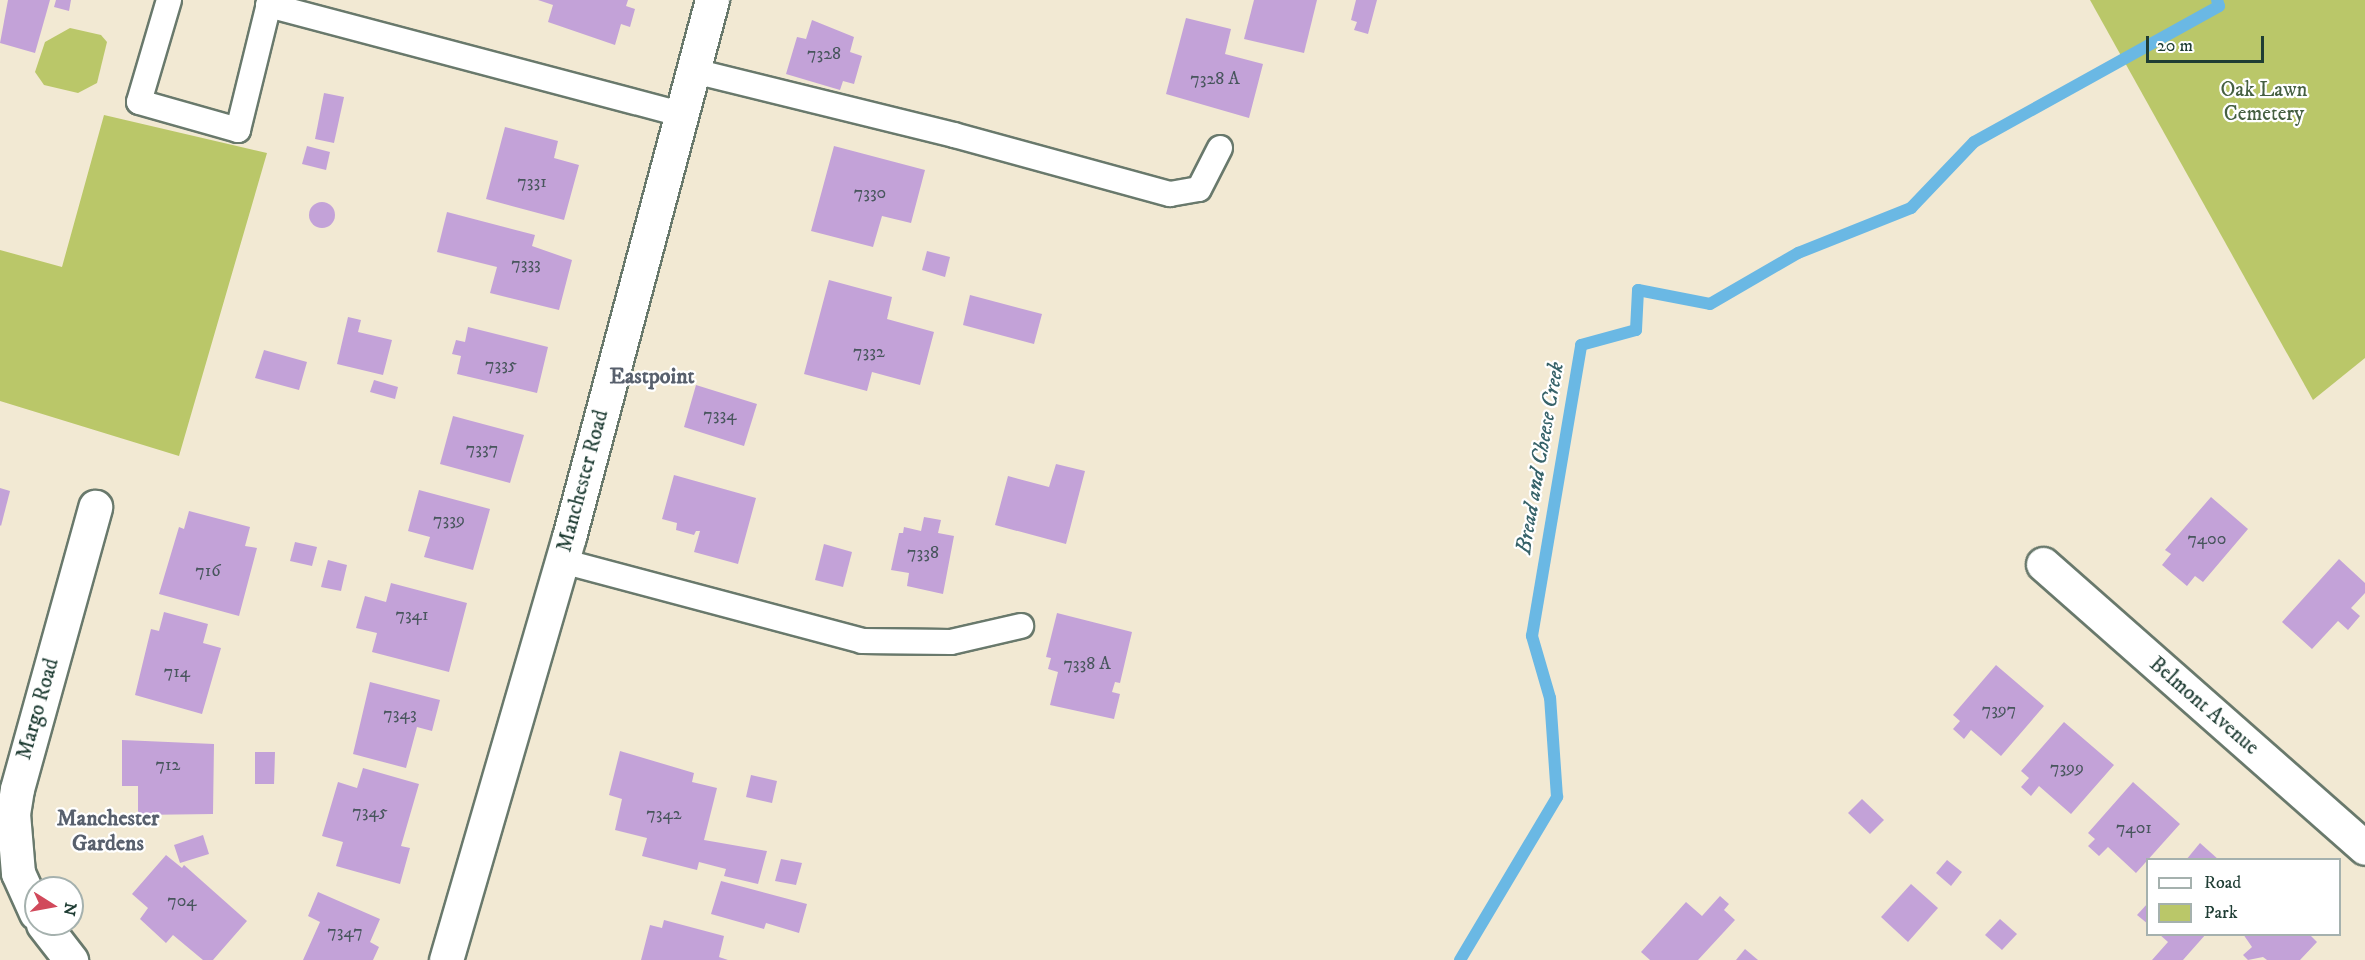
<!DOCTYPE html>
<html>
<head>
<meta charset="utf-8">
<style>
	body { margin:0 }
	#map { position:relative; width:2365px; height:960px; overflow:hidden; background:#f2e9d3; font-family:"IM FELL DW Pica",serif }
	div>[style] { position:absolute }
	.green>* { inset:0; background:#bac769 }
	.stream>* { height:12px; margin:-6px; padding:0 6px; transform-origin:6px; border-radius:6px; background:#6ab8e4 }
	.building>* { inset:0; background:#c3a2d8 }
	.round { border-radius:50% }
	.roads { filter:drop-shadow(2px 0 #69796c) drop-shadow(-2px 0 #69796c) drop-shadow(0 2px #69796c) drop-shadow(0 -2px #69796c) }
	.service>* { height:24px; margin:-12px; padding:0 12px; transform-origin:12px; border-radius:12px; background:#fff }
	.minor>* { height:33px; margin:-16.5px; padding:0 16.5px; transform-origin:16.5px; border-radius:16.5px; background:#fff }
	span { translate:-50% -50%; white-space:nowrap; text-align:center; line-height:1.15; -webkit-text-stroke:4.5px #fff; paint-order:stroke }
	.number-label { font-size:18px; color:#48565d }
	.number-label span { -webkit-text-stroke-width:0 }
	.park-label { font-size:21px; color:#466041 }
	.street-label { font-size:21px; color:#1f3d34 }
	.neighbourhood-label { font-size:22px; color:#58606d; font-weight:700 }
	.water-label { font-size:22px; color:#366269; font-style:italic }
	.legend { position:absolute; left:2146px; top:858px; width:195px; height:78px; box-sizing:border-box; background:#fff; border:2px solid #a5b1ae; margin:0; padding:8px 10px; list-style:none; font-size:18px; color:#1f3d34 }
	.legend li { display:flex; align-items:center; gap:12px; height:30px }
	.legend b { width:30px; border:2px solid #a5b1ae }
	.north { position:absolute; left:24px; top:876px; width:60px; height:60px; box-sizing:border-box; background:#fff; border:2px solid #a5b1ae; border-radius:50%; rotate:101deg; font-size:16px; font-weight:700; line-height:24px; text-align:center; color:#1f3d34 }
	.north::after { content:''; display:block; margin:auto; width:21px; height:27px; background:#d1495b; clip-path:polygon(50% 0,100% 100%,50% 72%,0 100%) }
	.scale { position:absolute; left:2146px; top:36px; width:118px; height:27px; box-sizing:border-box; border:3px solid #1f3d34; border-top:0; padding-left:8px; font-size:18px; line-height:21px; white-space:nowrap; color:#1f3d34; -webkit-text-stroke:4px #fff; paint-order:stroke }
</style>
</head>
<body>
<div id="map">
	<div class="green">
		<i style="clip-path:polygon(2090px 0,2365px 0,2365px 358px,2313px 400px)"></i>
		<i style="clip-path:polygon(70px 28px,101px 35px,107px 42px,97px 83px,78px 93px,44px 85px,35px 72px,45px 42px)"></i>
		<i style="clip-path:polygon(104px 115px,267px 153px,179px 456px,0 401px,0 250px,62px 267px)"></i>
	</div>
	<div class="stream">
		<i style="left:1460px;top:960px;width:190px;rotate:-59.2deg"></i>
		<i style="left:1557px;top:797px;width:99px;rotate:-94deg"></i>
		<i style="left:1550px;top:698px;width:65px;rotate:-106.2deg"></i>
		<i style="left:1532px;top:636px;width:295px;rotate:-80.4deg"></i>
		<i style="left:1581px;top:345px;width:57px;rotate:-15.3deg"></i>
		<i style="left:1636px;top:330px;width:40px;rotate:-87.1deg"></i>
		<i style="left:1638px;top:290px;width:73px;rotate:11deg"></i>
		<i style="left:1710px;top:304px;width:102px;rotate:-30.1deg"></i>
		<i style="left:1798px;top:253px;width:122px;rotate:-21.7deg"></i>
		<i style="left:1911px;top:208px;width:91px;rotate:-46.3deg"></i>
		<i style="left:1974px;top:142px;width:280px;rotate:-29deg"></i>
		<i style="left:2219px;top:6px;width:6px;rotate:-108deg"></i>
	</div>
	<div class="building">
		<i style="clip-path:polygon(8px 0,50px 0,35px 53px,0 43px)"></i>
		<i style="clip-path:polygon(56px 0,71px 0,69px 11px,54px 7px)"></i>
		<i style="clip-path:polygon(538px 0,628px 0,626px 6px,635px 9px,630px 27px,621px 24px,615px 45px,548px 22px,553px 5px)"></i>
		<i style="clip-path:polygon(1254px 0,1317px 0,1304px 53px,1244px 39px)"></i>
		<i style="clip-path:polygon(1356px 0,1377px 0,1368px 34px,1354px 30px,1357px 22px,1351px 20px)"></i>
		<i style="clip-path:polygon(1186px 18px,1231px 29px,1225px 54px,1263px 64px,1249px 118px,1166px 94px)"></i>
		<i style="clip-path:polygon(812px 20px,854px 37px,850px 52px,862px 56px,854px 84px,843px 81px,840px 90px,786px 74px,797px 37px,806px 39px)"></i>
		<i style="clip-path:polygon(324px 93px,344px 97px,334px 143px,315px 139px)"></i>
		<i style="clip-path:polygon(505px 127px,558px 141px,554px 158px,579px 165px,564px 220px,486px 199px)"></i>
		<i style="clip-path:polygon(307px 146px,330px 152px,326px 170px,302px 164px)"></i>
		<i style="clip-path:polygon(834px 146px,925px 170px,911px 223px,882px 216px,873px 247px,811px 231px)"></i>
		<i class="round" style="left:309px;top:202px;width:26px;height:26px"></i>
		<i style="clip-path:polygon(447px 212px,535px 235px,532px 246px,572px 260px,559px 310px,490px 293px,497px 267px,437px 252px)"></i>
		<i style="clip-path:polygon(927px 251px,950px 257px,945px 277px,922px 270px)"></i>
		<i style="clip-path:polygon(829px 280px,892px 297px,887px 319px,934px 332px,920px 385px,872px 372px,867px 391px,804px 374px)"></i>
		<i style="clip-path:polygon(970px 295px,1042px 314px,1034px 344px,963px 325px)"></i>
		<i style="clip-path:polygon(348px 317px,361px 320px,358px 332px,392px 340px,383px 375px,337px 364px)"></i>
		<i style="clip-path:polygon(468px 327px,548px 347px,537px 393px,457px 374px,461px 356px,452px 354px,456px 340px,465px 342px)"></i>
		<i style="clip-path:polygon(264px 350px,307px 362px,299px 390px,255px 378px)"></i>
		<i style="clip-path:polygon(374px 380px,398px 387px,395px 399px,370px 392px)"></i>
		<i style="clip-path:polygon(696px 385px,757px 404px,744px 446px,684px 427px)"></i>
		<i style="clip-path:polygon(453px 416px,524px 435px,510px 483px,440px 464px)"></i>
		<i style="clip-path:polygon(1056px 464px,1085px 471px,1066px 544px,995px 525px,1008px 476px,1049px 487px)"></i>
		<i style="clip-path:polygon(674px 475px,756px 498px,738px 564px,694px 552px,700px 531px,696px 531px,694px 535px,676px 530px,677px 523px,662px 519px)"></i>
		<i style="clip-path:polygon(0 488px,10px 491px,1px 526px,0 525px)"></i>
		<i style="clip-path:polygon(419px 490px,490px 509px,473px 570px,424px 557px,430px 537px,408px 531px)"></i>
		<i style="clip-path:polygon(2211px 497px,2248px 529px,2203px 582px,2195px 576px,2187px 586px,2162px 565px,2171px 554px,2165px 550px)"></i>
		<i style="clip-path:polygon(189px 511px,250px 527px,245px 546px,257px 548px,239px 616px,159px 594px,179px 527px,184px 529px)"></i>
		<i style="clip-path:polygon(924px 517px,941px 520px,938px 533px,954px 536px,943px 594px,907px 586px,909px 573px,891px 570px,899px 533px,903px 533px,904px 527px,921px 531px)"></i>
		<i style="clip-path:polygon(295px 542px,317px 547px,312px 566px,290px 561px)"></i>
		<i style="clip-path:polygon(824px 544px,852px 552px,843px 587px,815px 580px)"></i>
		<i style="clip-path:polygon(2339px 559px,2365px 583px,2365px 593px,2351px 608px,2360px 616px,2348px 630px,2338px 621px,2312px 649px,2282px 622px)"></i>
		<i style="clip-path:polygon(328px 560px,347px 565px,341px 591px,321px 587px)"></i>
		<i style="clip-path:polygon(391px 583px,467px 603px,449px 672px,372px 652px,377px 633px,356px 628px,365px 596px,386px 602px)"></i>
		<i style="clip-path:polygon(164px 612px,208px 624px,203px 643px,221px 648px,202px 714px,135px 695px,151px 629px,159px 631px)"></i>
		<i style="clip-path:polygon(1057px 613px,1132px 632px,1120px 683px,1115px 682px,1112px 692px,1120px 694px,1114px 719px,1050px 705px,1058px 672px,1048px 669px,1051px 658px,1046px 657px)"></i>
		<i style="clip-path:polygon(1996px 665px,2044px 706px,2001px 756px,1971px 730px,1964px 739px,1953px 729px,1960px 721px,1953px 715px)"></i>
		<i style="clip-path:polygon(370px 682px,440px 700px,432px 731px,417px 727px,406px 768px,353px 754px)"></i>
		<i style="clip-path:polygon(2064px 722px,2114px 765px,2071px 814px,2039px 786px,2031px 796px,2021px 787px,2029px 778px,2021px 771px)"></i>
		<i style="clip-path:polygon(122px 740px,214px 744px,213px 814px,138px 815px,138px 786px,122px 786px)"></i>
		<i style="clip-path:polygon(620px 751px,694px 773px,692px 782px,717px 788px,704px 840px,767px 851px,758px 884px,724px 876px,726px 869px,699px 862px,697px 870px,642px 856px,647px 838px,615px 830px,622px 799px,609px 795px)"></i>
		<i style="clip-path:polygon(255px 752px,275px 752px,274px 784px,255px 784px)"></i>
		<i style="clip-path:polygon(363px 768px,419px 784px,401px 846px,410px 848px,400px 884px,336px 866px,343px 842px,322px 836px,338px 782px,357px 788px)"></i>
		<i style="clip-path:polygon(751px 775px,777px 781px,772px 803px,746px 797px)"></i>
		<i style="clip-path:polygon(2133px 782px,2180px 824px,2136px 873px,2108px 847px,2099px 856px,2088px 846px,2095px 839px,2088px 833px)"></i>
		<i style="clip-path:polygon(1862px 799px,1884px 820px,1870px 834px,1848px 813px)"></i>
		<i style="clip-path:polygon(203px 835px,209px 854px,180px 863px,174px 845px)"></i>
		<i style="clip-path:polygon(2200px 843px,2219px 860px,2186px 860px)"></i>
		<i style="clip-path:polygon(166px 855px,182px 868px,184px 865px,247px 921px,213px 960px,203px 960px,173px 935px,166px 943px,140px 919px,148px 908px,132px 894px)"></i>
		<i style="clip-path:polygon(781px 859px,802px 863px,796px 885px,775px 881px)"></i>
		<i style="clip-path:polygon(1947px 860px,1962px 872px,1951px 886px,1936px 873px)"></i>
		<i style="clip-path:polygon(721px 881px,807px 904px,799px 933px,766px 923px,764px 929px,711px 914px)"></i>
		<i style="clip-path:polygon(1911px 884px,1938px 908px,1908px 942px,1881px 917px)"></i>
		<i style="clip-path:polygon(318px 892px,380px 919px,370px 942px,379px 947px,373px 960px,303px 960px,320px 922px,308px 916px)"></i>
		<i style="clip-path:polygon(1720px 896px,1729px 904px,1724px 910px,1735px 920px,1698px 960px,1650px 960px,1641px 952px,1686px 902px,1702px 916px)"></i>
		<i style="clip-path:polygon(2148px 903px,2148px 924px,2137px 915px)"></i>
		<i style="clip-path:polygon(2000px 919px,2017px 934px,2002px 950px,1985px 935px)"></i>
		<i style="clip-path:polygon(664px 920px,724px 936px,719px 957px,728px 960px,641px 960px,650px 925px,662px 928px)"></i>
		<i style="clip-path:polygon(2159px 934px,2206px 934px,2183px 960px,2152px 960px,2168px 942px)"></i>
		<i style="clip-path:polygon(2243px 934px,2309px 934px,2317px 942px,2300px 960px,2267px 960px,2263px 957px,2248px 960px,2243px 955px,2252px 947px)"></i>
		<i style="clip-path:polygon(1745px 949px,1758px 960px,1736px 960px)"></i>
	</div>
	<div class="roads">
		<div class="service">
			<i style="left:169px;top:0;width:106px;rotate:106.4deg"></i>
			<i style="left:139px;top:102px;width:103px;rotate:15.8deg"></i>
			<i style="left:238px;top:130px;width:134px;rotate:-76.2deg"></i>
			<i style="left:268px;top:5px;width:428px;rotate:14.8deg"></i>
			<i style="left:694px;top:71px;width:268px;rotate:13.8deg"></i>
			<i style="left:954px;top:135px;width:224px;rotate:15.3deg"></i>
			<i style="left:1170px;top:194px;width:29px;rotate:-10deg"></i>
			<i style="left:1199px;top:189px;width:46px;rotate:-62.9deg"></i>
			<i style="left:562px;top:561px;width:310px;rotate:14.9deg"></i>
			<i style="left:862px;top:641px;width:89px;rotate:0.6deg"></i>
			<i style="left:951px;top:642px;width:72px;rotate:-12.9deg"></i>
		</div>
		<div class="minor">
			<i style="left:2043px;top:564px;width:429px;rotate:41.4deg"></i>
			<i style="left:36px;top:913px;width:44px;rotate:-114.2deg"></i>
			<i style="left:18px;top:873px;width:59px;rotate:-94.8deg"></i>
			<i style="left:13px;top:814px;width:25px;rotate:-81deg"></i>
			<i style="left:17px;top:789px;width:293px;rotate:-74.5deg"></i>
			<i style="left:43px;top:924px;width:46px;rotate:52.1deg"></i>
			<i style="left:446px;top:960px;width:441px;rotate:-73.8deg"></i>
			<i style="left:569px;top:537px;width:556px;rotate:-75.09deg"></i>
		</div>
	</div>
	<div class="number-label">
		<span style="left:824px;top:54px">7328</span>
		<span style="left:1215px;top:79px">7328 A</span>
		<span style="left:532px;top:182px">7331</span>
		<span style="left:870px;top:193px">7330</span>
		<span style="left:526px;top:264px">7333</span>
		<span style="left:869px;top:352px">7332</span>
		<span style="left:501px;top:365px">7335</span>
		<span style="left:720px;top:415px">7334</span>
		<span style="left:482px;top:449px">7337</span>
		<span style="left:449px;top:520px">7339</span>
		<span style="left:2207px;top:539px">7400</span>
		<span style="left:923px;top:553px">7338</span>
		<span style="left:208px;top:571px">716</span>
		<span style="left:412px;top:615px">7341</span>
		<span style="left:1087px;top:664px">7338 A</span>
		<span style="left:177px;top:672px">714</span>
		<span style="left:1999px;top:710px">7397</span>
		<span style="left:400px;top:714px">7343</span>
		<span style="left:168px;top:765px">712</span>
		<span style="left:2067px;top:768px">7399</span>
		<span style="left:370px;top:812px">7345</span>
		<span style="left:664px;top:814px">7342</span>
		<span style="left:2134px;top:828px">7401</span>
		<span style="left:182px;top:901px">704</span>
		<span style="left:345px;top:932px">7347</span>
	</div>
	<div class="park-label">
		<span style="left:2264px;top:102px">Oak Lawn<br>Cemetery</span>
	</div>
	<div class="street-label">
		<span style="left:583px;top:481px;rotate:-75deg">Manchester Road</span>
		<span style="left:2204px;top:706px;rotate:41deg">Belmont Avenue</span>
		<span style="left:38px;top:709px;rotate:-74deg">Margo Road</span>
	</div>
	<div class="neighbourhood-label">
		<span style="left:652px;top:377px">Eastpoint</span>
		<span style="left:108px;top:831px">Manchester<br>Gardens</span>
	</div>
	<div class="water-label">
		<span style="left:1540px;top:458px;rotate:-80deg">Bread and Cheese Creek</span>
	</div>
	<ul class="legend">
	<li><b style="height:8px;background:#fff"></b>Road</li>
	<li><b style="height:16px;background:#bac769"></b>Park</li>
	</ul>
	<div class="north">N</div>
	<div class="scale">20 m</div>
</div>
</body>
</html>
